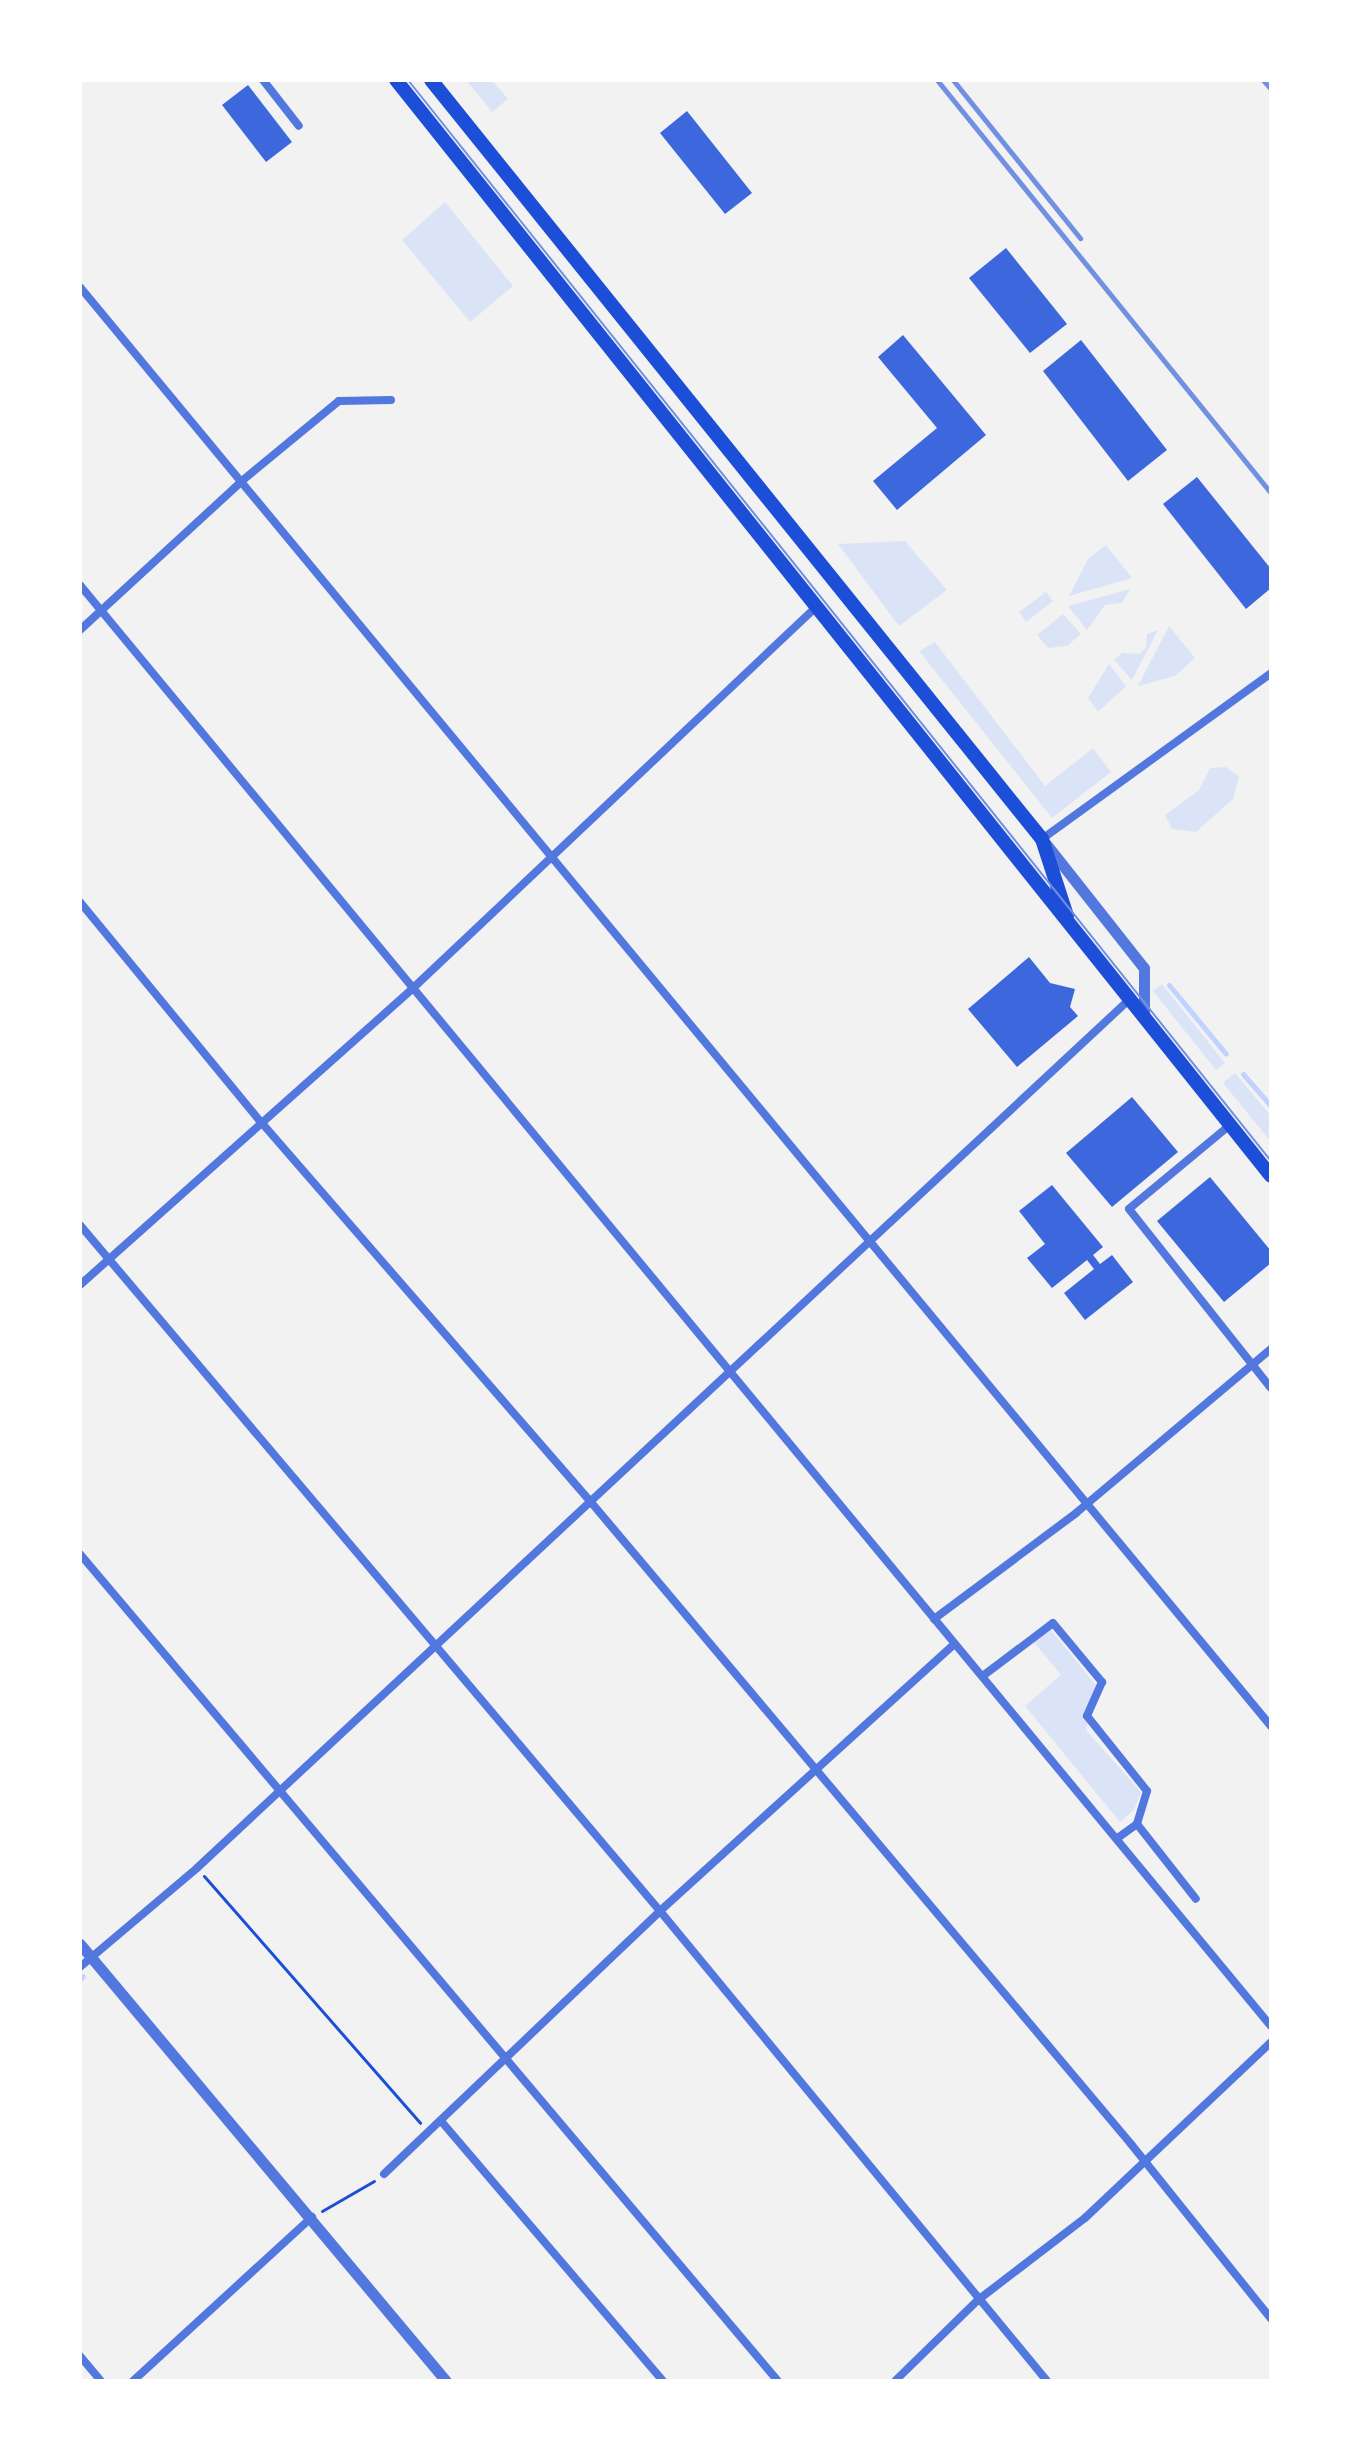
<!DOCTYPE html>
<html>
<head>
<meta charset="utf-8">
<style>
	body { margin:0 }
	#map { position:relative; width:1351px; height:2461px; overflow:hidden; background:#f2f2f2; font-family:"Alegreya Sans",sans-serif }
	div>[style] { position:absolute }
	.green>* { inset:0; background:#dbe4f7 }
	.stream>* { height:5px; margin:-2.5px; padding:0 2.5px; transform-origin:2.5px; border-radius:2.5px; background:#bfd3fe }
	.building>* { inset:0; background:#3d67dc }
	.path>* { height:3px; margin:-1.5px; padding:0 1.5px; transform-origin:1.5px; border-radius:1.5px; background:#1d4ed8 }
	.minor>* { height:8px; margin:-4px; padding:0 4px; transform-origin:4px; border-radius:4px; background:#5277de }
	.tertiary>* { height:11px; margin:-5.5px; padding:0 5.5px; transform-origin:5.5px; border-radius:5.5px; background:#5277de }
	.primary>* { height:14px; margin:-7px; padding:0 7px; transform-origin:7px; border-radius:7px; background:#1d4ed8 }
	.tram>* { height:2px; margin:-1px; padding:0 1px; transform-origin:1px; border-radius:1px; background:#7290e2 }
	.rail>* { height:5px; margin:-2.5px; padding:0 2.5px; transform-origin:2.5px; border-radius:2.5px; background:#7290e2 }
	span { translate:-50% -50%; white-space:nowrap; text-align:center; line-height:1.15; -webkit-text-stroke:6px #fff; paint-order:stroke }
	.frame { position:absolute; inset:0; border:82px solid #fff; pointer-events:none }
</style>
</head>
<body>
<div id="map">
	<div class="green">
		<i style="clip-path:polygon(466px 80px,492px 80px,508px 99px,492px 112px)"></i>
		<i style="clip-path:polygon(445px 202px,513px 286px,470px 322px,402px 240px)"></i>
		<i style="clip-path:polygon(905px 541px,947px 590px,899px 626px,838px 544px)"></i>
		<i style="clip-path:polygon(1106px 545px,1132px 578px,1069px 596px,1088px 559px)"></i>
		<i style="clip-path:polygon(1130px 589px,1122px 603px,1105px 605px,1087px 630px,1068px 606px)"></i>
		<i style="clip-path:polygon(1046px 592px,1053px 601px,1026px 622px,1019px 612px)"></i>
		<i style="clip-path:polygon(1063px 614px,1081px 634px,1067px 646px,1048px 648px,1037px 635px)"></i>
		<i style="clip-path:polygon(1169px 626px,1195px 658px,1175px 676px,1138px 686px)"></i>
		<i style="clip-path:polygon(1158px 630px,1132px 680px,1114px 660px,1122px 653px,1139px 654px,1146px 648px,1147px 634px)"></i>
		<i style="clip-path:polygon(935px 642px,1045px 786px,1093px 748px,1111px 772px,1052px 818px,919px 651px)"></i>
		<i style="clip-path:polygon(1109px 664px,1126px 686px,1098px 712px,1088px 698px)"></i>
		<i style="clip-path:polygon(1226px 767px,1239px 777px,1233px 799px,1196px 832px,1172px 829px,1165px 815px,1199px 790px,1210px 768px)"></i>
		<i style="clip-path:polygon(1162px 984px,1225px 1063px,1216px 1070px,1153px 991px)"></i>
		<i style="clip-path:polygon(1235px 1073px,1271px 1116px,1271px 1142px,1223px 1083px)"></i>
		<i style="clip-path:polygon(1050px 1629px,1096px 1685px,1086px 1730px,1141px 1792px,1134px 1810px,1120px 1822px,1025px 1706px,1061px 1675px,1033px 1641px)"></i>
	</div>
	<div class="stream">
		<i style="left:1169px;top:985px;width:89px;rotate:50.4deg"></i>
		<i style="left:1243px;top:1074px;width:43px;rotate:48.8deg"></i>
		<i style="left:80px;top:1979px;width:4px;rotate:-45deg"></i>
	</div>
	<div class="building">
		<i style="clip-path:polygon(248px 85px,292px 142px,266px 162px,222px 105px)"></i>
		<i style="clip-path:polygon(687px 111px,752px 193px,725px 214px,660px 133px)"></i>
		<i style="clip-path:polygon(1006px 248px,1067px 324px,1030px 353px,969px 278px)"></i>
		<i style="clip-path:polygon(903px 335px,986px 435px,897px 510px,873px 481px,937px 428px,878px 357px)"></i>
		<i style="clip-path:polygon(1081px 340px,1167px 450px,1128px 481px,1043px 371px)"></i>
		<i style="clip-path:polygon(1197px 477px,1271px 569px,1271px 588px,1246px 609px,1163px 504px)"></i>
		<i style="clip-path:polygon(1029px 957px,1050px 983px,1075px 989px,1070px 1007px,1078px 1016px,1017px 1067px,968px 1009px)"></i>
		<i style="clip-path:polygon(1132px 1097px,1178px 1152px,1112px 1207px,1066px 1153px)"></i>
		<i style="clip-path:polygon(1210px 1177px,1271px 1251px,1271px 1263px,1224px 1302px,1157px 1221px)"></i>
		<i style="clip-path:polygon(1052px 1185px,1103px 1247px,1093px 1255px,1100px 1264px,1112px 1255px,1133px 1282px,1085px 1320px,1064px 1293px,1094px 1269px,1087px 1260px,1052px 1288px,1027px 1258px,1045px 1244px,1019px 1211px)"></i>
	</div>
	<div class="path">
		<i style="left:204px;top:1876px;width:328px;rotate:48.8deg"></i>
		<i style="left:322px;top:2211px;width:60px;rotate:-30deg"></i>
	</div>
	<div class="minor">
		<i style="left:263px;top:80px;width:58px;rotate:52deg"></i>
		<i style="left:80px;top:287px;width:1868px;rotate:50.39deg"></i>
		<i style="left:80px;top:585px;width:1869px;rotate:50.43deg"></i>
		<i style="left:80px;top:630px;width:222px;rotate:-42.6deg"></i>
		<i style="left:243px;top:480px;width:124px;rotate:-39.5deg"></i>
		<i style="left:339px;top:401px;width:52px;rotate:-1.1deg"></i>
		<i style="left:1042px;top:839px;width:283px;rotate:-35.9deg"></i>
		<i style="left:80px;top:902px;width:285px;rotate:50.6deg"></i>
		<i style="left:261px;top:1122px;width:502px;rotate:49.04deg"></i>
		<i style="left:590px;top:1501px;width:840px;rotate:49.92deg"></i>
		<i style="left:1131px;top:2144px;width:224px;rotate:51.3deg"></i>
		<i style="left:1230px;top:1125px;width:131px;rotate:140.3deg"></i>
		<i style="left:1129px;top:1209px;width:228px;rotate:51.6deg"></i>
		<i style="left:80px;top:1225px;width:898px;rotate:49.79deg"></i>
		<i style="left:660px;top:1911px;width:609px;rotate:50.53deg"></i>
		<i style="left:80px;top:1285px;width:443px;rotate:-41.7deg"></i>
		<i style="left:411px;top:990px;width:557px;rotate:-43.4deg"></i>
		<i style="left:80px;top:1554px;width:1082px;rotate:49.84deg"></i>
		<i style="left:934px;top:1619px;width:177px;rotate:-36.7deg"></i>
		<i style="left:1076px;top:1513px;width:255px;rotate:-40.1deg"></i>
		<i style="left:984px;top:1675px;width:86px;rotate:-37deg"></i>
		<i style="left:1053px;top:1623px;width:77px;rotate:50.3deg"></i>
		<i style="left:1102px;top:1682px;width:37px;rotate:114deg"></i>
		<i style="left:1087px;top:1716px;width:96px;rotate:51.3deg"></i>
		<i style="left:1147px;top:1791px;width:34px;rotate:107deg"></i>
		<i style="left:1137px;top:1824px;width:24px;rotate:144deg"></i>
		<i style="left:1137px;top:1824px;width:95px;rotate:51.8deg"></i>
		<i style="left:80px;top:1967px;width:153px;rotate:-40.2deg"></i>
		<i style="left:197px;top:1868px;width:1275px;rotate:-42.97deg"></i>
		<i style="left:441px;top:2121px;width:342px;rotate:49.5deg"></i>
		<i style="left:384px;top:2174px;width:381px;rotate:-43.6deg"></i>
		<i style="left:660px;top:1911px;width:397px;rotate:-42.2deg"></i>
		<i style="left:80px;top:2356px;width:33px;rotate:50deg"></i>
		<i style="left:133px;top:2381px;width:243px;rotate:-42.5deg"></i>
		<i style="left:895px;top:2381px;width:116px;rotate:-44.3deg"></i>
		<i style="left:978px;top:2300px;width:135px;rotate:-37.5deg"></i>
		<i style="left:1085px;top:2218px;width:256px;rotate:-43.4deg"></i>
	</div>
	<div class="tertiary">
		<i style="left:1046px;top:844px;width:158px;rotate:51.7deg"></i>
		<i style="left:1144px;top:968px;width:49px;rotate:90deg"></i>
		<i style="left:80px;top:1944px;width:570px;rotate:50.05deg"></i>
	</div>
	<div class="primary">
		<i style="left:396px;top:80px;width:1402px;rotate:51.4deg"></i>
		<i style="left:431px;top:80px;width:974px;rotate:51.17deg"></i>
		<i style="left:1042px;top:839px;width:81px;rotate:72deg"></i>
	</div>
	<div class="tram">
		<i style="left:408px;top:80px;width:1383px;rotate:51.4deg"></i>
	</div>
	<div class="rail">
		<i style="left:937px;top:80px;width:531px;rotate:51.04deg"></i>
		<i style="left:953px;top:80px;width:203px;rotate:51.2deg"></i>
		<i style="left:1263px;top:80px;width:12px;rotate:48deg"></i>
	</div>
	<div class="frame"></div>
</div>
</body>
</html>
